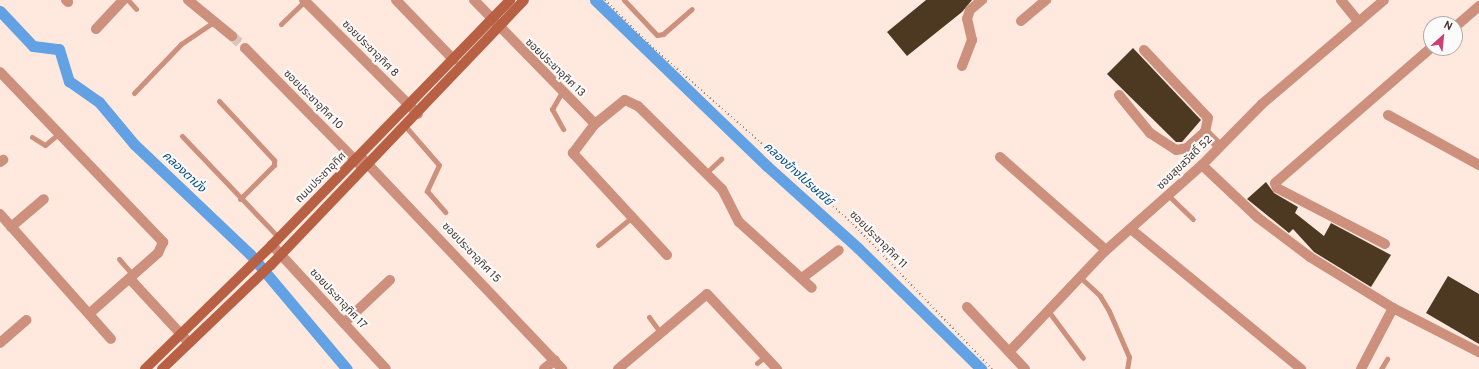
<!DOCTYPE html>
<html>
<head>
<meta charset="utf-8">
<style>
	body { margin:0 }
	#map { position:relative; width:1479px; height:369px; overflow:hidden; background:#ffe9de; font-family:Overpass,"Noto Sans Thai",sans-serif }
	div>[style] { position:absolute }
	.canal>* { height:11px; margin:-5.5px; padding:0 5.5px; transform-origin:5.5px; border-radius:5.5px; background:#62a1e3 }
	.building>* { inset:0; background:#4d3921 }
	.street-tunnel>* { height:10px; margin-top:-5px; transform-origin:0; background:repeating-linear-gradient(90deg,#dac5bb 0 10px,transparent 0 15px) }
	.path>* { height:2px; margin-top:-1px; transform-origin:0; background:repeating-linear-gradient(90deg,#9d8a82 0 1px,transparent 0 4px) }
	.lane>* { height:5px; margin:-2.5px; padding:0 2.5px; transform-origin:2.5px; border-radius:2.5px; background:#cd907d }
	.street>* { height:10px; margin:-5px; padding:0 5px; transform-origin:5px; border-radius:5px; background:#cd907d }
	.secondary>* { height:10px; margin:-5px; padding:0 5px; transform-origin:5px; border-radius:5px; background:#b86044 }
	span { translate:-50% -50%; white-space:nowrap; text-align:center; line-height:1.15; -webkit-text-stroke:4px #fbfbfb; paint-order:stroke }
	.street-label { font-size:11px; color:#44352f }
	.water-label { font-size:12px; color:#004984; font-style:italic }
	.north { position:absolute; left:1423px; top:16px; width:40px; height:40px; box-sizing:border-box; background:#fbfbfb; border:1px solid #b2aca9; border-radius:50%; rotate:27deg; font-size:11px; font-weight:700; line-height:16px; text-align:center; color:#44352f }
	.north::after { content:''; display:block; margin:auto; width:14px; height:18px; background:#cc4073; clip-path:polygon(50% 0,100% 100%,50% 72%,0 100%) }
</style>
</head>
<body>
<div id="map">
	<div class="canal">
		<i style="left:595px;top:0;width:239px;rotate:44deg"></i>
		<i style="left:767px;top:166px;width:122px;rotate:42deg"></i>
		<i style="left:858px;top:248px;width:173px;rotate:44.5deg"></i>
		<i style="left:0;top:11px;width:48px;rotate:46.7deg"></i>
		<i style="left:33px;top:46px;width:26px;rotate:7deg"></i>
		<i style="left:59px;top:49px;width:34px;rotate:73deg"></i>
		<i style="left:69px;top:81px;width:37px;rotate:35deg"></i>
		<i style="left:99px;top:102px;width:55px;rotate:50.2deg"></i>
		<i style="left:134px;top:144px;width:160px;rotate:43.5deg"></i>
		<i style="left:250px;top:254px;width:150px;rotate:49.9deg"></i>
	</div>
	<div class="building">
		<i style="clip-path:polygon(926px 0,972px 0,962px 12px,907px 56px,887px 32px)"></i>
		<i style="clip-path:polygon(1133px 48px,1201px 120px,1182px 142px,1176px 142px,1107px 74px)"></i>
		<i style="clip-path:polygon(1266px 182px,1274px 193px,1298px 207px,1295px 213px,1324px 236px,1331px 223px,1391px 255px,1371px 287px,1314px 252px,1293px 229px,1289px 233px,1247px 199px)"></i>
		<i style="clip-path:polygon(1448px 276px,1479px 294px,1479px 344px,1426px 313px)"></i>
	</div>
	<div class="street-tunnel">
		<i style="left:232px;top:36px;width:18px;rotate:43deg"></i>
	</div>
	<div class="path">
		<i style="left:605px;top:0;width:64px;rotate:45deg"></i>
		<i style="left:650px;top:45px;width:271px;rotate:41.4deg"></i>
		<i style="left:853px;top:224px;width:201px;rotate:46.2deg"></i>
	</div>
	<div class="lane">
		<i style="left:128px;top:0;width:12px;rotate:48deg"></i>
		<i style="left:624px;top:0;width:48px;rotate:46.7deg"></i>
		<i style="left:657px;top:35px;width:6px;rotate:-9deg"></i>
		<i style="left:663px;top:34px;width:38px;rotate:-41deg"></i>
		<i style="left:281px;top:24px;width:33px;rotate:-44deg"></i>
		<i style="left:562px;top:92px;width:20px;rotate:120deg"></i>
		<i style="left:552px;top:109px;width:23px;rotate:61deg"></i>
		<i style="left:134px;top:93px;width:68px;rotate:-46.2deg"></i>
		<i style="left:181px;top:44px;width:40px;rotate:-34deg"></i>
		<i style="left:219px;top:101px;width:81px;rotate:47deg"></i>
		<i style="left:274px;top:160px;width:5px;rotate:90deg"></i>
		<i style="left:274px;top:165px;width:48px;rotate:135deg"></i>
		<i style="left:406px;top:127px;width:50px;rotate:49deg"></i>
		<i style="left:439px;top:165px;width:29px;rotate:115deg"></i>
		<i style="left:427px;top:191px;width:28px;rotate:49deg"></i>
		<i style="left:182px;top:136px;width:141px;rotate:46.4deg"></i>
		<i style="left:32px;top:137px;width:15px;rotate:32deg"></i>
		<i style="left:45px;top:145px;width:17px;rotate:-40deg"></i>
		<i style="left:706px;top:173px;width:21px;rotate:-43deg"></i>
		<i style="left:1169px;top:196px;width:33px;rotate:44deg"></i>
		<i style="left:598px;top:245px;width:43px;rotate:-39.3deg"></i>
		<i style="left:119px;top:259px;width:21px;rotate:49deg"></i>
		<i style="left:1081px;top:278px;width:26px;rotate:43deg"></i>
		<i style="left:1100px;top:296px;width:17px;rotate:59deg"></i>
		<i style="left:1109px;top:311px;width:50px;rotate:66.5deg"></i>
		<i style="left:1129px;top:357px;width:12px;rotate:99deg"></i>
		<i style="left:1049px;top:312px;width:57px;rotate:53.5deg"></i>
		<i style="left:649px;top:317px;width:19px;rotate:54deg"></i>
		<i style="left:757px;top:363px;width:11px;rotate:-38deg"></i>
		<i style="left:1381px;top:369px;width:12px;rotate:-59deg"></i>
	</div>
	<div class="street">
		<i style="left:66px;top:0;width:3px;rotate:45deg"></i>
		<i style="left:188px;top:0;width:57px;rotate:39.3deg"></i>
		<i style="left:304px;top:0;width:161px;rotate:45deg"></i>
		<i style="left:396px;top:0;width:83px;rotate:46deg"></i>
		<i style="left:474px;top:0;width:173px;rotate:45.7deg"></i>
		<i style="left:1341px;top:0;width:28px;rotate:51deg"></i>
		<i style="left:1021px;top:21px;width:33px;rotate:-40deg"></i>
		<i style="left:1455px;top:27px;width:32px;rotate:-41deg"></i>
		<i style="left:96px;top:29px;width:40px;rotate:-47deg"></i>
		<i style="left:245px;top:48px;width:164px;rotate:45.5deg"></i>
		<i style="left:1144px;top:50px;width:93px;rotate:46.7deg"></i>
		<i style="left:1208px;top:118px;width:14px;rotate:102deg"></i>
		<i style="left:962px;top:66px;width:28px;rotate:-69deg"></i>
		<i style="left:972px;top:40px;width:22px;rotate:-103deg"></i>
		<i style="left:967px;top:19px;width:9px;rotate:-72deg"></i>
		<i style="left:970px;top:10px;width:16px;rotate:-40deg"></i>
		<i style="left:0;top:72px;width:236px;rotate:46.2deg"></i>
		<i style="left:163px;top:242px;width:12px;rotate:114deg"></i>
		<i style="left:158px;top:253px;width:91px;rotate:138.6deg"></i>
		<i style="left:1119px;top:95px;width:49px;rotate:50.8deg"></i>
		<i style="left:1150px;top:133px;width:31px;rotate:33deg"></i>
		<i style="left:1176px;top:150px;width:11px;rotate:-10deg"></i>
		<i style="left:1187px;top:148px;width:24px;rotate:-42deg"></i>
		<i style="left:1205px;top:132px;width:20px;rotate:45deg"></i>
		<i style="left:1388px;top:115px;width:104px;rotate:28.8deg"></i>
		<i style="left:360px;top:156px;width:294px;rotate:46.5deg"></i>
		<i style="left:1000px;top:157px;width:141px;rotate:41.3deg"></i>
		<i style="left:0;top:162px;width:4px;rotate:-34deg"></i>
		<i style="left:1202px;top:165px;width:76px;rotate:43.4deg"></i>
		<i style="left:1257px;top:217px;width:66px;rotate:37deg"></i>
		<i style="left:1310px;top:257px;width:97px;rotate:31.6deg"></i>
		<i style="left:1393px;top:308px;width:97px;rotate:27.1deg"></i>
		<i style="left:0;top:214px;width:167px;rotate:48.4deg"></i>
		<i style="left:11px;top:227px;width:43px;rotate:-40.3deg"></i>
		<i style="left:1132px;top:230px;width:219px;rotate:39.4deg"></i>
		<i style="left:1385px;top:244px;width:122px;rotate:-152.6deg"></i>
		<i style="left:1277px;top:188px;width:5px;rotate:-112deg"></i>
		<i style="left:1275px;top:183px;width:206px;rotate:-40.9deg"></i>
		<i style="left:272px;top:245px;width:168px;rotate:47.4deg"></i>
		<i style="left:667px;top:255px;width:139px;rotate:-132.7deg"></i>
		<i style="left:573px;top:153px;width:36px;rotate:-53deg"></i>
		<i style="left:595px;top:124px;width:38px;rotate:-39deg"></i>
		<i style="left:625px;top:100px;width:14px;rotate:25deg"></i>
		<i style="left:638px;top:106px;width:118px;rotate:44.7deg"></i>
		<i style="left:722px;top:189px;width:37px;rotate:63deg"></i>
		<i style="left:739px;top:222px;width:98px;rotate:42.1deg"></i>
		<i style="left:802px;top:278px;width:46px;rotate:-37.1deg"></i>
		<i style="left:130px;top:279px;width:87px;rotate:47.3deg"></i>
		<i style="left:967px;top:307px;width:85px;rotate:46.9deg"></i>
		<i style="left:344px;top:323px;width:63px;rotate:-43.1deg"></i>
		<i style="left:0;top:343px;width:35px;rotate:-41deg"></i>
		<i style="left:1010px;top:351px;width:137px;rotate:-46.5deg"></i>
		<i style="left:1104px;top:252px;width:131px;rotate:-41.6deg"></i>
		<i style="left:1202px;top:165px;width:86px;rotate:-45.5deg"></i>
		<i style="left:1262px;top:104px;width:160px;rotate:-40.4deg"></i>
		<i style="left:544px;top:369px;width:14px;rotate:-39deg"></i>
		<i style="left:618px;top:369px;width:116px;rotate:-40.1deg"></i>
		<i style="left:707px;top:294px;width:103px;rotate:47deg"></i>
		<i style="left:1361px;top:369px;width:69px;rotate:-62.3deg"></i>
	</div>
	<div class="secondary">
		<i style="left:145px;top:369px;width:177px;rotate:-44.3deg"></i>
		<i style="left:272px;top:245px;width:342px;rotate:-45.8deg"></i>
		<i style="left:162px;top:369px;width:151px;rotate:-43.7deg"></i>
		<i style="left:271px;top:265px;width:366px;rotate:-46.3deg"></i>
	</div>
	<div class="street-label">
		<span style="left:370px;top:49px;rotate:45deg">ซอยประชาอุทิศ 8</span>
		<span style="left:555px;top:68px;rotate:44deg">ซอยประชาอุทิศ 13</span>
		<span style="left:313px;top:100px;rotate:45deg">ซอยประชาอุทิศ 10</span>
		<span style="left:1185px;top:163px;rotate:-44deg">ซอยสุขสวัสดิ์ 52</span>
		<span style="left:321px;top:178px;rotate:-45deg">ถนนประชาอุทิศ</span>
		<span style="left:878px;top:240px;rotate:45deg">ซอยประชาอุทิศ 11</span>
		<span style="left:471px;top:253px;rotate:46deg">ซอยประชาอุทิศ 15</span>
		<span style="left:338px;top:299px;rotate:47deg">ซอยประชาอุทิศ 17</span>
	</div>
	<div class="water-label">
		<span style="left:183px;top:173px;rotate:43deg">คลองตามั่ง</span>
		<span style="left:797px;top:175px;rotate:42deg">คลองข้างไปรษณีย์</span>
	</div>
	<div class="north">N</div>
</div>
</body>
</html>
